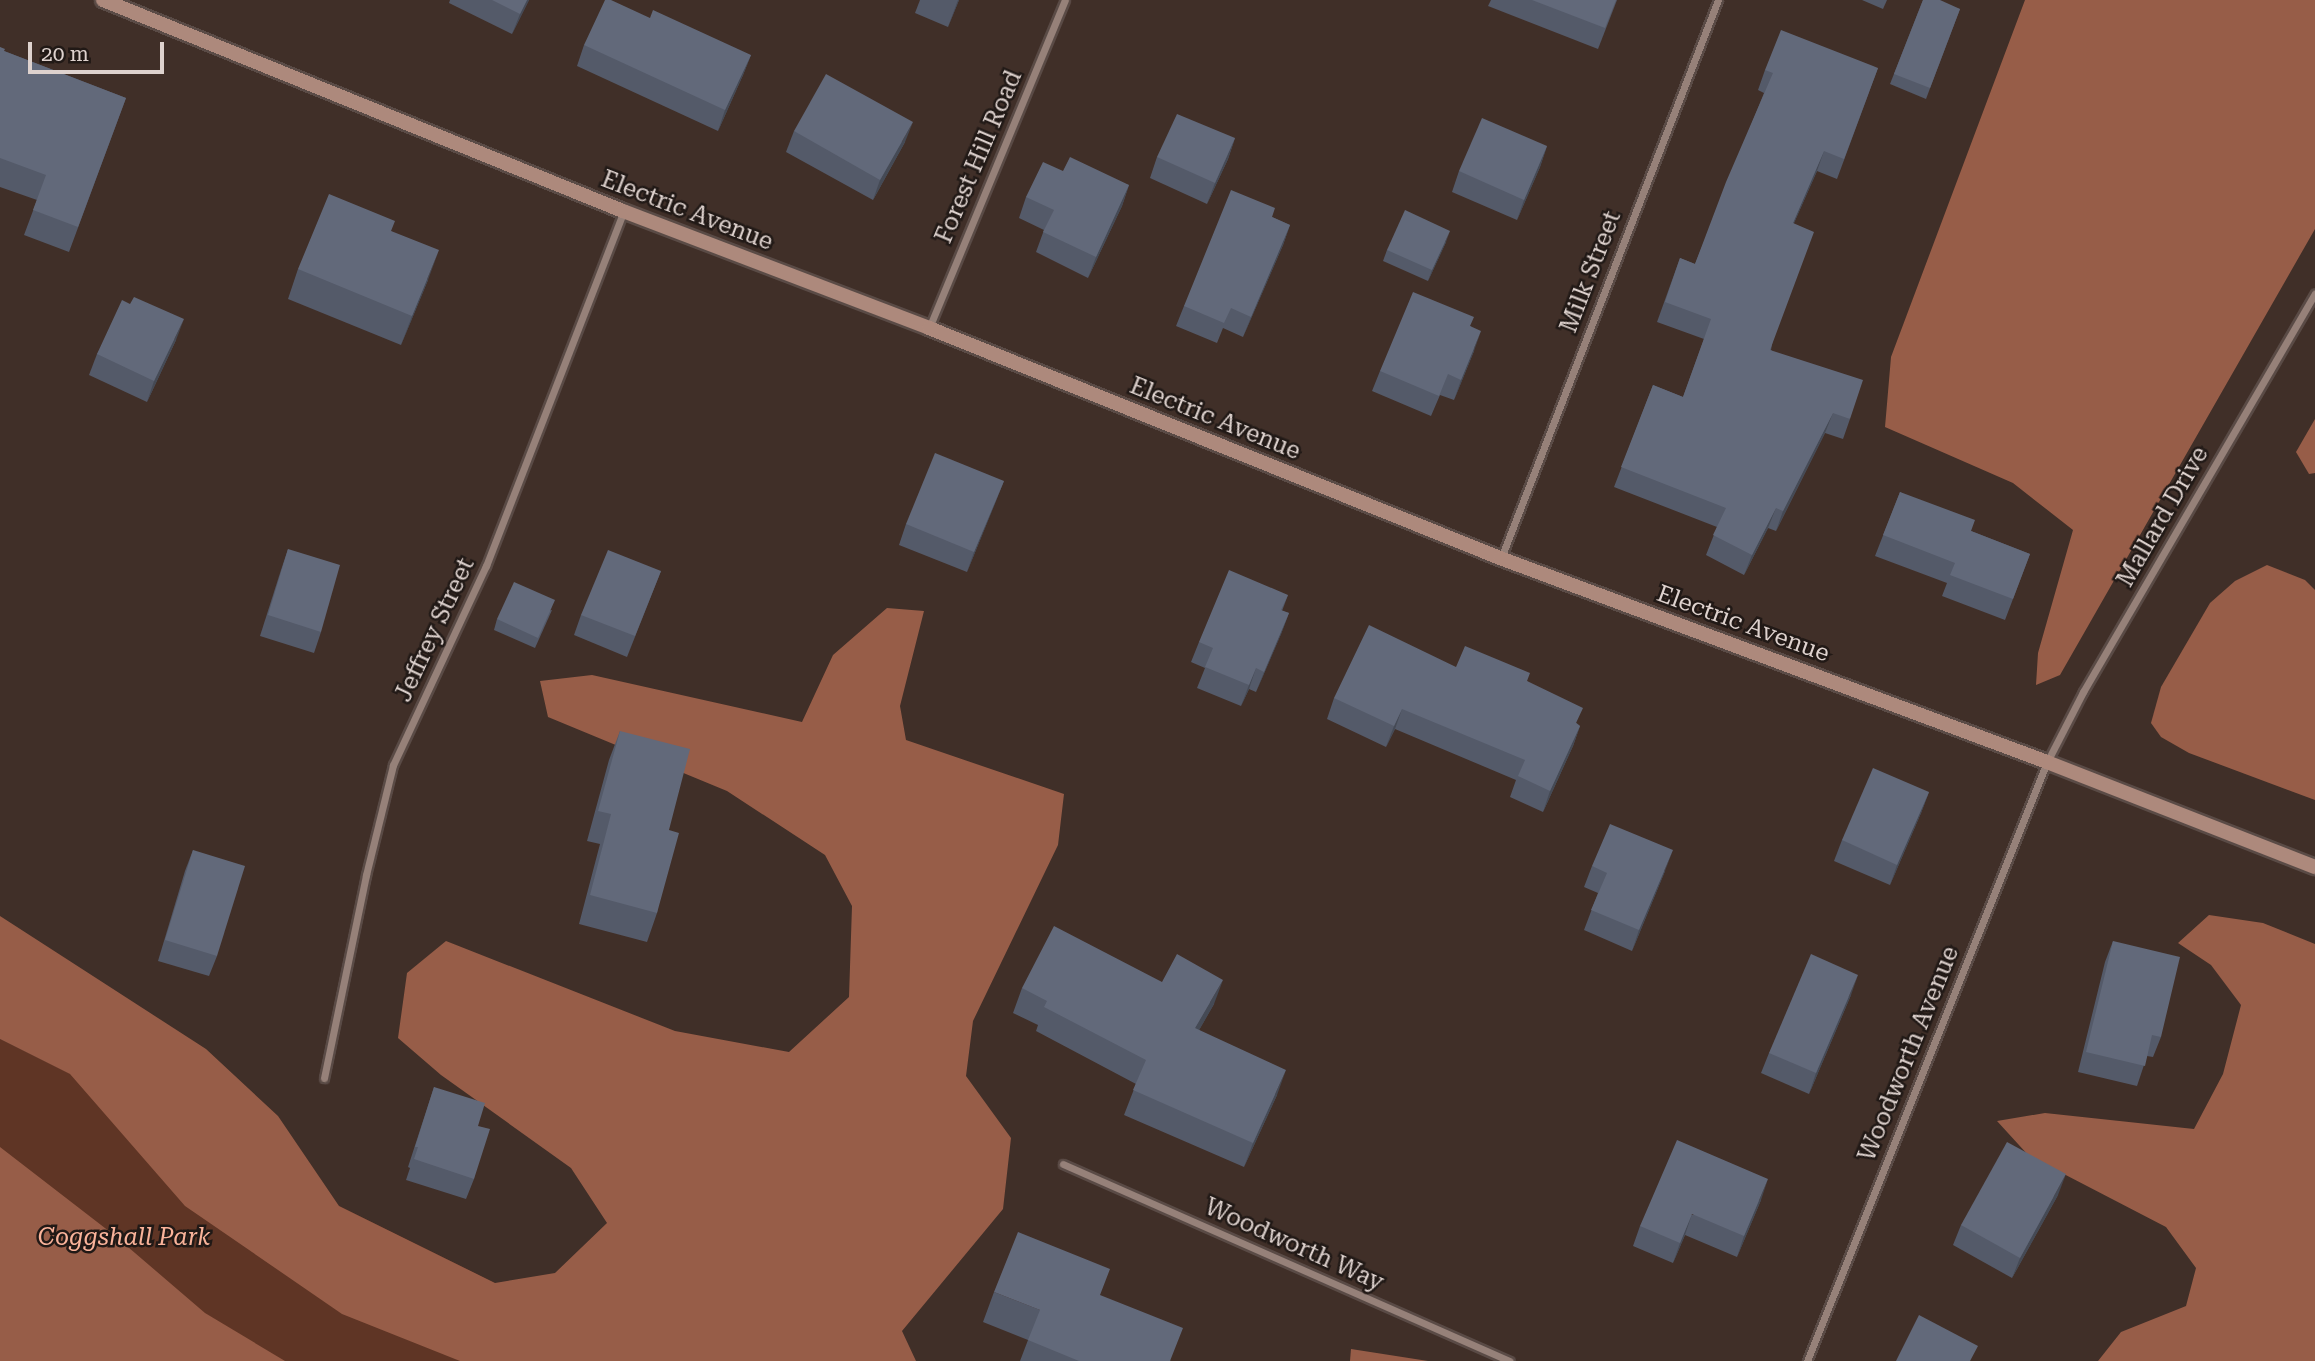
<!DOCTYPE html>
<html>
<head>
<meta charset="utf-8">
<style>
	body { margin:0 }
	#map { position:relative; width:2315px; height:1361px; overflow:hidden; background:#402f28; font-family:"Roboto Serif",serif }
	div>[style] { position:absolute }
	.green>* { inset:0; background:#5f3525 }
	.forest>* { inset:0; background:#975d48 }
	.roads { filter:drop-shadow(2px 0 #5a4b46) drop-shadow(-2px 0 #5a4b46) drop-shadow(0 2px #5a4b46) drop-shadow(0 -2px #5a4b46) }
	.minor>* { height:7px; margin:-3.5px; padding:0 3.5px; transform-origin:3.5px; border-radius:3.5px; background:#968179 }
	.secondary>* { height:14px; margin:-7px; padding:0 7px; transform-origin:7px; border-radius:7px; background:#ad897c }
	.wall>* { inset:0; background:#545a69 }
	.shaded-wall>* { inset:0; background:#454a55 }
	.building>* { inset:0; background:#62697a }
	span { translate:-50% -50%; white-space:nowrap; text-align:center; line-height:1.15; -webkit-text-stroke:5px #211916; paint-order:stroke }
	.street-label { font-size:24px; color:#ded2ce }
	.park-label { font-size:24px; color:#fab39a; font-style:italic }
	.scale { position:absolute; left:28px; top:42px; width:136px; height:32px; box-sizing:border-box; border:4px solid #ded2ce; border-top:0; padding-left:9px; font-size:21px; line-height:24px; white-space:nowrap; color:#ded2ce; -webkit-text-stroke:5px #211916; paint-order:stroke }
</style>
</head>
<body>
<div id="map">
	<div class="green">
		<i style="clip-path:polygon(0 1039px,339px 1206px,653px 1361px,0 1361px)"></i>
	</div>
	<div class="forest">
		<i style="clip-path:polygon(2025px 0,2315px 0,2315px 229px,2060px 675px,2036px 685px,2038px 653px,2073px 530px,2013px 483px,1885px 427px,1891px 357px)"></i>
		<i style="clip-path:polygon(2315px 419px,2315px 473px,2309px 474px,2296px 452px)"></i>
		<i style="clip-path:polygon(2267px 565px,2305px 580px,2315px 590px,2315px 800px,2189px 753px,2161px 737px,2151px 723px,2161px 687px,2210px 603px,2235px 581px)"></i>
		<i style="clip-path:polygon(887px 608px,924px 611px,900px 706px,906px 740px,1064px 794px,1058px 845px,973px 1021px,966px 1076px,1011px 1138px,1003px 1209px,902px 1331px,916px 1361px,460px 1361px,342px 1314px,185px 1206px,70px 1074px,0 1039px,0 916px,206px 1049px,278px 1116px,339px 1206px,495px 1283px,555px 1273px,607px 1223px,571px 1168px,441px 1075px,398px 1038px,407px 973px,446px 941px,675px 1031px,789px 1052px,849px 997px,852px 906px,825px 855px,727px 791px,548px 717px,540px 681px,592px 675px,802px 722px,833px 655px)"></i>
		<i style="clip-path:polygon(2209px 915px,2263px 923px,2315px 944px,2315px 1361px,2098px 1361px,2121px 1332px,2186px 1306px,2196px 1268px,2166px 1227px,2029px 1156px,1997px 1121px,2045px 1113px,2194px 1129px,2223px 1074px,2241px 1005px,2211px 965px,2178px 943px)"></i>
		<i style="clip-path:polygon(0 1147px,114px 1235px,205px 1313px,285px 1361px,0 1361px)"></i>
		<i style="clip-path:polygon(1351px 1349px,1428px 1361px,1350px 1361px)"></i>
	</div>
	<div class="roads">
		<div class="minor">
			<i style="left:929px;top:328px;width:355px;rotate:-67.5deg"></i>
			<i style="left:1501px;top:558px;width:599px;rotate:-68.75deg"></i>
			<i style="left:324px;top:1078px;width:207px;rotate:-78.3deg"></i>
			<i style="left:366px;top:875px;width:113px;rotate:-76.2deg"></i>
			<i style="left:393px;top:765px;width:220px;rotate:-65deg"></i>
			<i style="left:486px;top:566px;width:380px;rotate:-68.8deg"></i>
			<i style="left:1063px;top:1164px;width:488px;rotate:23.8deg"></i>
			<i style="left:1807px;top:1361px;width:645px;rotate:-68.17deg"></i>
			<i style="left:2047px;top:762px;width:79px;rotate:-62.8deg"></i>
			<i style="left:2083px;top:692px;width:461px;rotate:-59.8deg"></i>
		</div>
		<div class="secondary">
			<i style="left:103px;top:0;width:561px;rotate:22.09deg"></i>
			<i style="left:623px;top:211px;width:328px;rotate:20.9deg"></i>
			<i style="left:929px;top:328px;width:616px;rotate:21.94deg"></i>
			<i style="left:1500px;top:558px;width:584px;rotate:20.45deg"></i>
			<i style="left:2047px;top:762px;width:288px;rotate:21.4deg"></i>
		</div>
	</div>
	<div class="wall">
		<i style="clip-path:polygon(450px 0,529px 0,512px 34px,449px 3px)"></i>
		<i style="clip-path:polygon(920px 0,959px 0,948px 27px,915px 13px)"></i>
		<i style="clip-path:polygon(1491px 0,1617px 0,1598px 49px,1488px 6px)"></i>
		<i style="clip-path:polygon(1862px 0,1887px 0,1883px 9px)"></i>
		<i style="clip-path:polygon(1923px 0,1960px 9px,1926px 99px,1890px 84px)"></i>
		<i style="clip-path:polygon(584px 45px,751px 55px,743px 75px,718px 131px,577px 66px)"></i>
		<i style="clip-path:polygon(0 47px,4px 51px,126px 98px,69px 252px,24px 235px,37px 200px,0 187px)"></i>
		<i style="clip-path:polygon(1878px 68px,1837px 179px,1817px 171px,1794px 223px,1771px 350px,1850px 419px,1843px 439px,1825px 433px,1776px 531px,1768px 528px,1744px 575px,1706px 555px,1717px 527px,1614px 487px,1653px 385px,1683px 397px,1704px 339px,1657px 322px,1680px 258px,1695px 264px,1764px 93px,1758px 90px,1765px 70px)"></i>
		<i style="clip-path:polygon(794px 131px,905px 142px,873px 200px,786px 152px)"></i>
		<i style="clip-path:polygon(1235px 138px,1228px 159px,1207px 204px,1150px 178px,1157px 157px)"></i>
		<i style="clip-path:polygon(1547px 146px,1540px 167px,1517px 220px,1452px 192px,1459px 171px)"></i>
		<i style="clip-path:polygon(1063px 171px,1129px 185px,1122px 206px,1088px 278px,1036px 252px,1044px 230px,1019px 218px,1026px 197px)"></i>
		<i style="clip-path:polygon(1272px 217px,1290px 225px,1283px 245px,1243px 337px,1223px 328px,1217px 343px,1176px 326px,1184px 306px)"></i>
		<i style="clip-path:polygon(391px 231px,428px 280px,401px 345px,288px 299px,298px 269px)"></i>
		<i style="clip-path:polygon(1446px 242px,1428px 281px,1383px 261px,1387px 250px)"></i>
		<i style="clip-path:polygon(130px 304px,176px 340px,147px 402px,89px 375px,97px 354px)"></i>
		<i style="clip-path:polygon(1471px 326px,1474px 351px,1454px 400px,1440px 395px,1431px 416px,1372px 391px,1380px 371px)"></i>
		<i style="clip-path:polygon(1004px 481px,967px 572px,899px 545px,906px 524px)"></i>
		<i style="clip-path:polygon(1900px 492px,1971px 531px,2030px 554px,2005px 620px,1942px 596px,1947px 583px,1875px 556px)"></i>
		<i style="clip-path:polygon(288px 549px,321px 632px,314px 653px,260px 636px,281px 570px)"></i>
		<i style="clip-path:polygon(661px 571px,627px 657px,574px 635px,581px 615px)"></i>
		<i style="clip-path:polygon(1288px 595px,1282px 611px,1289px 613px,1281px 634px,1256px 692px,1249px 689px,1241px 706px,1197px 688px,1205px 668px,1191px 662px,1199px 642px)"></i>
		<i style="clip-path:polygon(552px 610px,535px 648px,494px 630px,497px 619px)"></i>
		<i style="clip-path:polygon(1456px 667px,1527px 681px,1580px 726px,1573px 746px,1543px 812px,1510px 797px,1516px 780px,1395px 729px,1386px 747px,1327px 719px,1334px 698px)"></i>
		<i style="clip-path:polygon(620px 731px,669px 830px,657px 913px,647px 942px,579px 924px,600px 844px,587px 841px,609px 760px)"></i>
		<i style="clip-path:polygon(1929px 792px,1921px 813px,1890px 885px,1834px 861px,1842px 840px)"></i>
		<i style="clip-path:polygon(193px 850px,217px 956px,209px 976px,158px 961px,185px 871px)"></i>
		<i style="clip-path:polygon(1592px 866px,1665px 871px,1632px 951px,1584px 930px,1598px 893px,1584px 887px)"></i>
		<i style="clip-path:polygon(2113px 941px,2161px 1037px,2153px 1057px,2147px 1056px,2137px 1086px,2078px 1072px,2105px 962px)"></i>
		<i style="clip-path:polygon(1162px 982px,1214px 1004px,1199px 1030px,1277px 1095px,1244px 1167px,1124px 1115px,1136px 1084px,1036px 1031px,1038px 1025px,1013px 1013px,1022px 988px)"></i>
		<i style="clip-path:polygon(1851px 995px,1809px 1094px,1761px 1073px,1769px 1053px)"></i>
		<i style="clip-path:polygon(434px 1087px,478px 1126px,474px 1179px,466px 1199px,406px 1180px,410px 1168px,408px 1167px)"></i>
		<i style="clip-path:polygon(2058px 1195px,2012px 1278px,1953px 1245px,1961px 1225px)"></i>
		<i style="clip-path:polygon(1761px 1200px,1737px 1257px,1685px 1235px,1673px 1263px,1633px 1246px,1640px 1226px)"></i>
		<i style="clip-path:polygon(994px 1292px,1171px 1361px,1020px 1361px,1028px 1340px,983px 1322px)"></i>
	</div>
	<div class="shaded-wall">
		<i style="clip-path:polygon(527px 0,529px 0,512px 34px,520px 14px)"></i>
		<i style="clip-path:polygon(958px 0,959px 0,948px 27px)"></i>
		<i style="clip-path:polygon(751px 55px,743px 75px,718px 131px,725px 110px)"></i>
		<i style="clip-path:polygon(913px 122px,905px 142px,873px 200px,880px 180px)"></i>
		<i style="clip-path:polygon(1235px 138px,1228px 159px,1207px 204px,1215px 183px)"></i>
		<i style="clip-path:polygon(1547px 146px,1540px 167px,1517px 220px,1524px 200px)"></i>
		<i style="clip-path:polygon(1824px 151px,1817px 171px,1785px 243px,1793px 223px)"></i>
		<i style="clip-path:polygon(1129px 185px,1122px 206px,1088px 278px,1096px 257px)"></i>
		<i style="clip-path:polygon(1290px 225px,1283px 245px,1243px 337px,1251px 317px)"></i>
		<i style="clip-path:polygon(1450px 231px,1446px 242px,1428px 281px,1432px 270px)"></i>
		<i style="clip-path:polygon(439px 250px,428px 280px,401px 345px,412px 316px)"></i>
		<i style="clip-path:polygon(184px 319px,176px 340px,147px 402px,154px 381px)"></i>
		<i style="clip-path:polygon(1481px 331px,1474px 351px,1454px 400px,1461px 380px)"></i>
		<i style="clip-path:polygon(1833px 413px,1825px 433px,1776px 531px,1783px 511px)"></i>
		<i style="clip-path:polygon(1004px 481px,996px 501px,967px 572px,974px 552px)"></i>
		<i style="clip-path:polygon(1776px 508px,1768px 528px,1744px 575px,1752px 555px)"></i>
		<i style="clip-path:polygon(1289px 613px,1281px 634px,1256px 692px,1264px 672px)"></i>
		<i style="clip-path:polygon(1256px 668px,1249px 689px,1241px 706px,1249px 685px)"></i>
		<i style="clip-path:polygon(1402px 709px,1395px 729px,1386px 747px,1394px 726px)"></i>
		<i style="clip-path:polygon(1580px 726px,1573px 746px,1543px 812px,1550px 791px)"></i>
		<i style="clip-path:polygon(1929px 792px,1921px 813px,1890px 885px,1897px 865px)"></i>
		<i style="clip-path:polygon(1673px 850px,1665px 871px,1632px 951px,1639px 930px)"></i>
		<i style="clip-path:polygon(1858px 975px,1851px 995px,1809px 1094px,1816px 1073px)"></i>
		<i style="clip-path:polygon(1223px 980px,1214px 1004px,1186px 1053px,1195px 1028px)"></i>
		<i style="clip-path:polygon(1286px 1070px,1277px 1095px,1244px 1167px,1253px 1143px)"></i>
		<i style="clip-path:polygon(2066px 1174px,2058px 1195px,2012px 1278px,2020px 1258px)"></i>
		<i style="clip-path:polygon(1768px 1179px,1761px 1200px,1737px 1257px,1744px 1236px)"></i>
		<i style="clip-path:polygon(1692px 1214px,1685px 1235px,1673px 1263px,1680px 1243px)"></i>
	</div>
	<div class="building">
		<i style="clip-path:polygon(492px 0,527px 0,520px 14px)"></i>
		<i style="clip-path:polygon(605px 0,611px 0,650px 18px,653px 10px,751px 55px,725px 110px,584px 45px)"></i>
		<i style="clip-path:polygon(1532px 0,1616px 0,1605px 28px)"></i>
		<i style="clip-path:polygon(1923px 0,1940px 0,1960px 9px,1930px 88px,1894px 74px)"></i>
		<i style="clip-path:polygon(1781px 30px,1878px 68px,1844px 159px,1824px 151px,1793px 223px,1814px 232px,1770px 350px,1863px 380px,1850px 419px,1833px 413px,1783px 511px,1776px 508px,1752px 555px,1713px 535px,1726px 508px,1621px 467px,1653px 385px,1683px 397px,1711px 319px,1665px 302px,1680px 258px,1695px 264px,1726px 182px,1773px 73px,1765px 70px)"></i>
		<i style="clip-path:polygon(0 47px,5px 49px,4px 51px,126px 98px,78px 227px,33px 210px,46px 175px,0 158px)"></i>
		<i style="clip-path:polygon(826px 74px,913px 122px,880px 180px,794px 131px)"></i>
		<i style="clip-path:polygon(1177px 114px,1235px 138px,1215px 183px,1157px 157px)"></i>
		<i style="clip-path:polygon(1482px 118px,1547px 146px,1524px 200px,1459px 171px)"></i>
		<i style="clip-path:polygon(1070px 157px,1129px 185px,1096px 257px,1043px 232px,1054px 210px,1026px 197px,1043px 162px,1063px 171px)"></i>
		<i style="clip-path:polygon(1231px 190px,1275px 208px,1272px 217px,1290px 225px,1251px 317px,1231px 308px,1224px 323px,1184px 306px)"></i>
		<i style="clip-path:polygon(329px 194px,395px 221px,391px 231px,439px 250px,412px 316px,298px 269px)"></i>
		<i style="clip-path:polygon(1405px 210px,1450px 231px,1432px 270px,1387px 250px)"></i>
		<i style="clip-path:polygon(1413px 292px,1474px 317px,1470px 326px,1481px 331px,1461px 380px,1448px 374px,1439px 396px,1380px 371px)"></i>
		<i style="clip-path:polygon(134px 297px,184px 319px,154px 381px,97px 354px,122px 300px,130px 304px)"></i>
		<i style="clip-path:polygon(935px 453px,1004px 481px,974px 552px,906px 524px)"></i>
		<i style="clip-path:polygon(1900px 492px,1975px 520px,1971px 531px,2030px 554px,2013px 599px,1950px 575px,1955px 563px,1883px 535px)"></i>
		<i style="clip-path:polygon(288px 549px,340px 565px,321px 632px,268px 615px)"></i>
		<i style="clip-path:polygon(608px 550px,661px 571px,635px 636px,581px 615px)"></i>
		<i style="clip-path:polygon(1229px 570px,1288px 595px,1281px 610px,1289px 613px,1264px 672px,1256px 668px,1249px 685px,1205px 667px,1213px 648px,1199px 642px)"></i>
		<i style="clip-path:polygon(514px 582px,555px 600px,538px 638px,497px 619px)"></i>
		<i style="clip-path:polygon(1369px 625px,1456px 667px,1465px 646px,1530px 673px,1527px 681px,1583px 708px,1576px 723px,1580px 726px,1550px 791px,1518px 776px,1525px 760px,1402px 709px,1394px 726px,1334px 698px)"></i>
		<i style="clip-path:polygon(620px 731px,690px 749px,669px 830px,679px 833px,657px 913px,590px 895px,611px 814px,598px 811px)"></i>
		<i style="clip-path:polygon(1873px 768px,1929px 792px,1897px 865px,1842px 840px)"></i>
		<i style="clip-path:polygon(1610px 824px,1673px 850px,1639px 930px,1591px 910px,1607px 873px,1592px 866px)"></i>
		<i style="clip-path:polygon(193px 850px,245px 866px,217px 956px,165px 940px)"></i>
		<i style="clip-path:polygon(1054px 926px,1162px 982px,1177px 954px,1223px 980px,1195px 1028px,1286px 1070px,1253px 1143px,1133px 1090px,1146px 1060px,1044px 1007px,1047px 1001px,1022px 988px)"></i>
		<i style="clip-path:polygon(2113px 941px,2180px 957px,2161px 1037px,2152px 1035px,2145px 1066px,2086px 1052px)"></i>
		<i style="clip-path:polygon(1811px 954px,1858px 975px,1816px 1073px,1769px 1053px)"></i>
		<i style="clip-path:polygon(434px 1087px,485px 1103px,478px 1126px,490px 1129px,474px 1179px,414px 1159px,418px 1147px,415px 1147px)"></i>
		<i style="clip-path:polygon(1677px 1140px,1768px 1179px,1744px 1236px,1692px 1214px,1680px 1243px,1640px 1226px)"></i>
		<i style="clip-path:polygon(2007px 1142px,2066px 1174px,2020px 1258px,1961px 1225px)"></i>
		<i style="clip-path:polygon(1018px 1232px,1110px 1269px,1100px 1295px,1183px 1328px,1170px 1361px,1079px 1361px,1028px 1340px,1040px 1310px,994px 1292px)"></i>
		<i style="clip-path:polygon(1919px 1315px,1978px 1346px,1970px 1361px,1896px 1361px)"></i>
	</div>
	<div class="street-label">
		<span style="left:979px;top:157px;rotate:-67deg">Forest Hill Road</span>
		<span style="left:687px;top:211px;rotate:21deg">Electric Avenue</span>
		<span style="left:1591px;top:272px;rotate:-69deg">Milk Street</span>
		<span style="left:1215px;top:419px;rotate:22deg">Electric Avenue</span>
		<span style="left:2163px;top:517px;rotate:-60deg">Mallard Drive</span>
		<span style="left:1743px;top:624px;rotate:20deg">Electric Avenue</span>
		<span style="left:435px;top:630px;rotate:-65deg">Jeffrey Street</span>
		<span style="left:1909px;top:1054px;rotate:-68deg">Woodworth Avenue</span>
		<span style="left:1294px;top:1245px;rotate:24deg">Woodworth Way</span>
	</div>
	<div class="park-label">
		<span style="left:124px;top:1238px">Coggshall Park</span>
	</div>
	<div class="scale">20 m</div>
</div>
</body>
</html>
